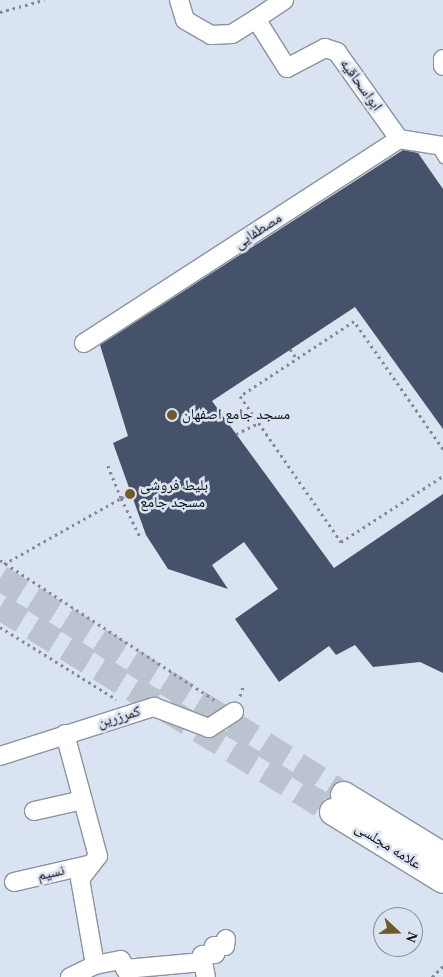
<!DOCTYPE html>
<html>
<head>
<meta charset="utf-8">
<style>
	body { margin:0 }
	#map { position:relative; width:443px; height:977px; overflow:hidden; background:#dae3f1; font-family:"Times New Roman","Noto Naskh Arabic",serif }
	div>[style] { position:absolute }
	.building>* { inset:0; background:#45526a }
	.primary-tunnel>* { height:26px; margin-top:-13px; transform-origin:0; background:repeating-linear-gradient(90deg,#bbc3d0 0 26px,transparent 0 39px) }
	.path>* { height:3px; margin-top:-1.5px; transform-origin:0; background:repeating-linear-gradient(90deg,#838993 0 2.5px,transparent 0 6.5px) }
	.roads { filter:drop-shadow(1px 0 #8b93a0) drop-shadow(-1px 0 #8b93a0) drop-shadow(0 1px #8b93a0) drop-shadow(0 -1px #8b93a0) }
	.service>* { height:9px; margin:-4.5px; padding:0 4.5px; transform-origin:4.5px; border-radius:4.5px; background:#fff }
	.minor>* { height:18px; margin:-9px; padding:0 9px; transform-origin:9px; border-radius:9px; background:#fff }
	.primary>* { height:26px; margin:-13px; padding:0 13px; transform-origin:13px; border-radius:13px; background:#fff }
	.dots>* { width:14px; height:14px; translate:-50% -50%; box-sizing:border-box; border:2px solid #dae3f1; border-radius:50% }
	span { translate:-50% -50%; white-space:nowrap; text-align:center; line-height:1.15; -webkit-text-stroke:5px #dae3f1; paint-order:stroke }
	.street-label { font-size:15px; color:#0d1015 }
	.poi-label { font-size:15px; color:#0d1015 }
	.left { translate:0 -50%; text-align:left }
	.north { position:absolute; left:373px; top:907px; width:50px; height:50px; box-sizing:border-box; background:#dae3f1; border:1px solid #888f99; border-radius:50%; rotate:111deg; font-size:14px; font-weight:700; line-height:20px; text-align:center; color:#0d1015 }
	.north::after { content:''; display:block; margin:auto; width:18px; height:22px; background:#72592a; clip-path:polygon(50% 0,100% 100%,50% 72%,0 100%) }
</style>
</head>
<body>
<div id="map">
	<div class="building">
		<i style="clip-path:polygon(403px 150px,418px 153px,443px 189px,443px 429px,355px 307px,212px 401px,334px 568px,443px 494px,443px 673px,420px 662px,373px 667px,355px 645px,336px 655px,329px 646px,279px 682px,235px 619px,278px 589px,244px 542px,212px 565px,228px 589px,168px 569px,146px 535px,113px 443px,128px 436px,100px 345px)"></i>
	</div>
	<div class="primary-tunnel">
		<i style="left:0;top:578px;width:407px;rotate:32.2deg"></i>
		<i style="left:0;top:607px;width:391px;rotate:31.6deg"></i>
	</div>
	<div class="path">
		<i style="left:0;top:12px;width:46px;rotate:-15.3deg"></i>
		<i style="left:290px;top:349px;width:11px;rotate:56deg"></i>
		<i style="left:236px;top:434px;width:25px;rotate:-26deg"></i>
		<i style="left:443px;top:449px;width:156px;rotate:-124.8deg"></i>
		<i style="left:354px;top:321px;width:136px;rotate:146.7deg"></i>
		<i style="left:240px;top:396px;width:178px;rotate:55.3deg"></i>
		<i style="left:341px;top:542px;width:121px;rotate:-32.9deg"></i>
		<i style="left:130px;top:494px;width:10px;rotate:156deg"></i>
		<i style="left:121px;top:498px;width:43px;rotate:64deg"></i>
		<i style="left:0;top:560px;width:260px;rotate:33.1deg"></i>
		<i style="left:4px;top:564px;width:134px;rotate:-29.4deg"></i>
		<i style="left:121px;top:498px;width:37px;rotate:-112deg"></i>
		<i style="left:0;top:627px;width:137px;rotate:31.8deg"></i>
		<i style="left:240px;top:696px;width:13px;rotate:-72deg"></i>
		<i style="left:432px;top:977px;width:16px;rotate:-45deg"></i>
	</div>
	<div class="roads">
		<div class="service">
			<i style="left:436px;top:146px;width:14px;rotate:60deg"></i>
		</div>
		<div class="minor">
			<i style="left:179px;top:0;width:21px;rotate:73deg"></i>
			<i style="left:185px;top:20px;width:30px;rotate:30deg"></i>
			<i style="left:211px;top:35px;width:21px;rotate:-3deg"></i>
			<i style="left:232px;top:34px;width:28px;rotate:-32deg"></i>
			<i style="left:256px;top:19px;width:58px;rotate:57.7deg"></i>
			<i style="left:287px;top:68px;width:43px;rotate:-27.8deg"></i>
			<i style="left:325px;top:48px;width:13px;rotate:18deg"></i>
			<i style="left:337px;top:52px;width:107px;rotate:54.5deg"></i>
			<i style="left:256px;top:19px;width:34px;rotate:-34deg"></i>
			<i style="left:443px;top:59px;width:7px;rotate:90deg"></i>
			<i style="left:84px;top:343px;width:375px;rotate:-32.9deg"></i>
			<i style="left:399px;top:139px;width:45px;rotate:9deg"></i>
			<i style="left:65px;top:734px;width:126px;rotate:74.9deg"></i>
			<i style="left:98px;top:856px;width:29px;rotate:128deg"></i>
			<i style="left:80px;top:879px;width:87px;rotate:80.1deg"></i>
			<i style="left:95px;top:965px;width:28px;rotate:154deg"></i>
			<i style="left:0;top:756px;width:162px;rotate:-17.7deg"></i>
			<i style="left:154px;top:707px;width:59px;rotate:20.9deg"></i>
			<i style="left:209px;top:728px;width:30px;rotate:-33deg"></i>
			<i style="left:34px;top:811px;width:50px;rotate:-12.7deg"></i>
			<i style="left:14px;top:882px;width:76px;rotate:-12.9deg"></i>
			<i style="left:203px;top:962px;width:15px;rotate:79deg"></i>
			<i style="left:95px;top:965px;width:26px;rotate:-11deg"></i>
			<i style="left:121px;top:960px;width:18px;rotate:63deg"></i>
			<i style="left:125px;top:969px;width:78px;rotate:-5.1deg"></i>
			<i style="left:203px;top:962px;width:7px;rotate:-98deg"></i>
			<i style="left:202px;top:955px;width:13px;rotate:-4deg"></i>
			<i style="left:215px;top:954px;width:8px;rotate:-97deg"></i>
			<i style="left:214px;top:946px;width:11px"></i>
			<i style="left:225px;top:946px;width:7px;rotate:-82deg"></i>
		</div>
		<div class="primary">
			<i style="left:344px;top:795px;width:116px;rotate:31.6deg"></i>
			<i style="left:333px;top:812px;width:129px;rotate:31.7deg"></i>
		</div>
	</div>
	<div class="dots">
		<i style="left:172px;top:415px;background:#72592a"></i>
		<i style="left:130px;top:494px;background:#72592a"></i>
	</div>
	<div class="street-label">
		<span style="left:361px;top:85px;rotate:54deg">ابواسحاقیه</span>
		<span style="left:258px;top:231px;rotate:-33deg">مصطفایی</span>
		<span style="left:119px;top:717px;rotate:-16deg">کمرزرین</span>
		<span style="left:388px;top:846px;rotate:32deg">علامه مجلسی</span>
		<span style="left:51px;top:873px;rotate:-13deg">نسیم</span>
	</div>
	<div class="poi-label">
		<span class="left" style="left:182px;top:415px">مسجد جامع اصفهان</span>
		<span class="left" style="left:140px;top:494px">بلیط فروشی<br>مسجد جامع</span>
	</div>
	<div class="north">N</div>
</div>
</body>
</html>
